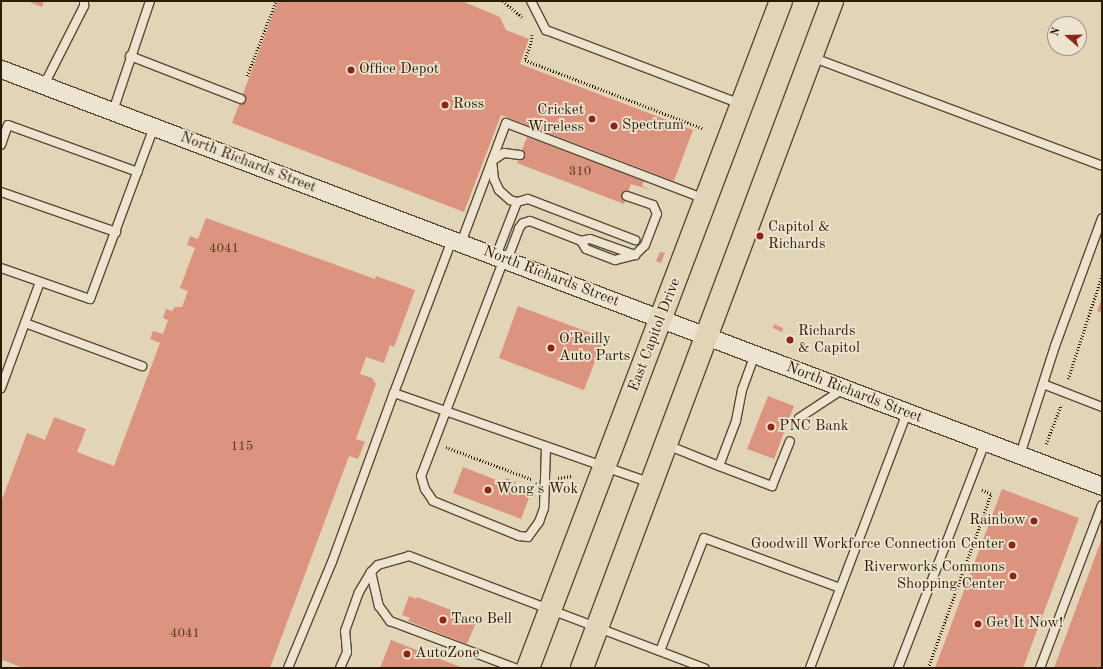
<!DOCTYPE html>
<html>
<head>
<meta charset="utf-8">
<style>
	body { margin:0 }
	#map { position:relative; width:1103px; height:669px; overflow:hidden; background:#e2d5b7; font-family:"Old Standard TT",serif }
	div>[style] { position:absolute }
	.building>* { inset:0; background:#dd947e }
	.path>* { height:2.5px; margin-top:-1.25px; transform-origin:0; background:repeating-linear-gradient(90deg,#2d1c04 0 1px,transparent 0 3px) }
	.roads { filter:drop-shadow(1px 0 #5a4a31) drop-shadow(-1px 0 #5a4a31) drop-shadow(0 1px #5a4a31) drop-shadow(0 -1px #5a4a31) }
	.service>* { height:8px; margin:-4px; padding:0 4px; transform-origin:4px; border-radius:4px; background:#ece4d0 }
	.minor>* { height:17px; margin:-8.5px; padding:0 8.5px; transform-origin:8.5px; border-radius:8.5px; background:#ece4d0 }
	.primary>* { height:22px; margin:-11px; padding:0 11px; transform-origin:11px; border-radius:11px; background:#e2d5b7 }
	.dots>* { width:11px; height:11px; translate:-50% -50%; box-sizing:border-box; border:2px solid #ece4d0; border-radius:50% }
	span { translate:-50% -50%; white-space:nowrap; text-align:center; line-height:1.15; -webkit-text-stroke:3.5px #ece4d0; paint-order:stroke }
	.number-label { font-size:13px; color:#593a22 }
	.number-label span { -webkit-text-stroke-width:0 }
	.poi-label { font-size:15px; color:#2d1c04 }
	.left { translate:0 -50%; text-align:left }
	.right { translate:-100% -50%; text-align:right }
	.street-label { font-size:15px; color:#2d1c04 }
	.frame { position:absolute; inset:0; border:2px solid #2d1c04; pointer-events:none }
	.north { position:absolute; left:1047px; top:16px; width:40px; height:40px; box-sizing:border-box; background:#ece4d0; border:1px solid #a0947e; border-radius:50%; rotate:290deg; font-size:11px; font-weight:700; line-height:16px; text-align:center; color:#2d1c04 }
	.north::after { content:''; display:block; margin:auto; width:14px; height:18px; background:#8f2418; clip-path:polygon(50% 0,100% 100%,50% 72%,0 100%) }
</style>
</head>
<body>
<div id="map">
	<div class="building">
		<i style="clip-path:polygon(27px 1px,44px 1px,42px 7px)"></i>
		<i style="clip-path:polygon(278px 1px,462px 1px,500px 17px,506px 30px,529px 39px,520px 64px,693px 130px,674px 181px,501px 115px,464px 212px,232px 123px)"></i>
		<i style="clip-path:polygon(527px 137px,644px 181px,642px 186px,651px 190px,631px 184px,624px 204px,517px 163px)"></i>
		<i style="clip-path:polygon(206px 218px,375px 279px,376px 276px,415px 290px,394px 347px,390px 345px,384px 363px,366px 357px,360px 374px,372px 378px,376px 384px,356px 439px,365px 442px,358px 459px,349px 456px,270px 668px,23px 668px,3px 660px,1px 665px,1px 502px,27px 433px,45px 440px,54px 417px,86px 429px,77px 452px,114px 466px,160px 343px,150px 339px,153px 331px,163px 334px,168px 320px,163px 318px,166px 309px,172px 311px,175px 307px,182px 307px,188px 291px,180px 288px,195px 248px,187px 245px,190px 236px,198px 239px)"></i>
		<i style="clip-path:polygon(772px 239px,777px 240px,773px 250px,769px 248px)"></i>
		<i style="clip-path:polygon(660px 252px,665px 253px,661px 263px,656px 261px)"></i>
		<i style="clip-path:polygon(1102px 297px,1102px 313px,1097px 311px)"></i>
		<i style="clip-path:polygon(518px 306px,604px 338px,584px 390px,499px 358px)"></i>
		<i style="clip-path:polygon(774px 324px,783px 328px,782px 332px,773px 328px)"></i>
		<i style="clip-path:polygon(768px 396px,794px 406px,774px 459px,747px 449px)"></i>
		<i style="clip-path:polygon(463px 467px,504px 483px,506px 478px,516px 482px,514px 487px,531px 493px,521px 519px,453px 493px)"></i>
		<i style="clip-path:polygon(1002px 489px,1079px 518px,1023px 668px,935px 668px)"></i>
		<i style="clip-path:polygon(1102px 538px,1102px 668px,1054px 668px)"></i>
		<i style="clip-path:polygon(409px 596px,416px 599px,417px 597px,477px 620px,467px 644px,408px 621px,410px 618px,402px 615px)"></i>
		<i style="clip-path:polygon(391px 640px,463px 668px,380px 668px)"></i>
	</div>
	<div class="path">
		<i style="left:503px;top:1px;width:25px;rotate:40deg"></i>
		<i style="left:532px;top:35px;width:6px;rotate:90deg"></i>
		<i style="left:532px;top:41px;width:20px;rotate:110deg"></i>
		<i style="left:525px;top:60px;width:190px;rotate:21deg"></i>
		<i style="left:247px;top:76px;width:80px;rotate:-68.9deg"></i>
		<i style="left:1068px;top:379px;width:109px;rotate:-71.9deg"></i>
		<i style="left:1046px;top:444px;width:42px;rotate:-69deg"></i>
		<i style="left:446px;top:447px;width:91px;rotate:20.6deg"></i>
		<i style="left:558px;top:478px;width:14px;rotate:-8deg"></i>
		<i style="left:928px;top:668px;width:185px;rotate:-70.1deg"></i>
		<i style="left:991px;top:494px;width:11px;rotate:-158deg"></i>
	</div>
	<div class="roads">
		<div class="service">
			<i style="left:531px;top:1px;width:33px;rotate:63deg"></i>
			<i style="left:546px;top:30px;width:209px;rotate:20.8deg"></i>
			<i style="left:130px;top:56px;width:119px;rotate:21.2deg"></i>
			<i style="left:811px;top:57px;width:311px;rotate:20.5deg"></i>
			<i style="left:44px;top:85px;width:89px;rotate:-63.1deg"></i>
			<i style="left:84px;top:6px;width:5px;rotate:-90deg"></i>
			<i style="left:113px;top:111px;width:116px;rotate:-71.4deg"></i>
			<i style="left:1px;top:145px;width:21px;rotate:-71deg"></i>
			<i style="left:8px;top:125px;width:138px;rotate:19.9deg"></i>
			<i style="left:1px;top:192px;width:122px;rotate:19.2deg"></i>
			<i style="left:517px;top:202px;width:11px;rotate:-15deg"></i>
			<i style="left:528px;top:199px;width:115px;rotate:21deg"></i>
			<i style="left:452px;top:240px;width:164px;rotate:110.8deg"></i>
			<i style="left:394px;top:393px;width:272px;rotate:19.3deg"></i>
			<i style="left:581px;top:241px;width:9px;rotate:58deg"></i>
			<i style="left:586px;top:249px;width:31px;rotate:21deg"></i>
			<i style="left:615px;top:260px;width:21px;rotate:-14deg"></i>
			<i style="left:461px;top:243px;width:128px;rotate:-69.4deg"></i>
			<i style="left:506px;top:123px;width:213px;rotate:20.9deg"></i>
			<i style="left:496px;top:256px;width:58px;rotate:-68.7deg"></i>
			<i style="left:517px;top:202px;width:7px;rotate:-164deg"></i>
			<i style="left:510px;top:200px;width:15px;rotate:-138deg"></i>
			<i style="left:499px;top:190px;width:12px;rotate:-114deg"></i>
			<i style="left:494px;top:179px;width:18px;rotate:-96deg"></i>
			<i style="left:492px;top:161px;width:14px;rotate:-34deg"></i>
			<i style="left:504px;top:153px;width:16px;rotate:7deg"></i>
			<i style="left:504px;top:259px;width:232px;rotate:110.9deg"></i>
			<i style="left:421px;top:476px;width:14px;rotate:73deg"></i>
			<i style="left:425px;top:489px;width:14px;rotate:56deg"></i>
			<i style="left:433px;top:501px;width:93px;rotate:22.1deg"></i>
			<i style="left:519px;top:536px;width:9px;rotate:6deg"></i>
			<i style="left:528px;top:537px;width:19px;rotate:-54deg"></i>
			<i style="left:539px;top:522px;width:15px;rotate:-70deg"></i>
			<i style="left:544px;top:508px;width:59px;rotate:-88.1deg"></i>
			<i style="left:507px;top:260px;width:34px;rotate:-69deg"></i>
			<i style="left:519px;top:228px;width:6px;rotate:-51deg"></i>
			<i style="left:523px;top:223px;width:7px;rotate:-16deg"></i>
			<i style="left:530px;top:221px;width:55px;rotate:21.4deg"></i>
			<i style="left:581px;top:241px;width:9px;rotate:-13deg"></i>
			<i style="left:590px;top:239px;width:48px;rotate:19.6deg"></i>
			<i style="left:635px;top:255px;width:14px;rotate:-45deg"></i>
			<i style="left:645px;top:245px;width:33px;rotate:-69deg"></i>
			<i style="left:657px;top:214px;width:10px;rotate:-114deg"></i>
			<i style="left:653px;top:205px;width:28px;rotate:-161deg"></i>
			<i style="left:1px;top:268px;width:94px;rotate:19.2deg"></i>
			<i style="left:90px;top:299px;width:184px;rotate:-69.6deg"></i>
			<i style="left:25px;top:323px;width:125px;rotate:20.2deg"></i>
			<i style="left:1043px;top:384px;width:63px;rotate:21.3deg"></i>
			<i style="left:1px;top:388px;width:113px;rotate:-69.8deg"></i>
			<i style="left:799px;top:418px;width:53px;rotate:-33.4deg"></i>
			<i style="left:667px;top:445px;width:56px;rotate:22deg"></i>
			<i style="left:719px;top:466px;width:48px;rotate:-69.3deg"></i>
			<i style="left:736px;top:421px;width:32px;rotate:-79deg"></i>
			<i style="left:742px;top:390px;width:37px;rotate:-70deg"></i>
			<i style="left:1020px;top:455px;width:114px;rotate:-72.2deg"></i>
			<i style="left:1055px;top:346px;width:136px;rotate:-69.8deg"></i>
			<i style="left:719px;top:466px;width:57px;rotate:20.7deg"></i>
			<i style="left:772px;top:486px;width:48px;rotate:-68.2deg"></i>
			<i style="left:371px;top:572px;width:35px;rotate:77deg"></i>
			<i style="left:379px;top:606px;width:19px;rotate:54deg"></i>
			<i style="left:390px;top:621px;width:134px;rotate:20.6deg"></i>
			<i style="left:660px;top:651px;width:121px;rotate:-68.7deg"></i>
			<i style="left:704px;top:538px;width:145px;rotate:20.2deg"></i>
			<i style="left:288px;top:668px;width:115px;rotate:-67.5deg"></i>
			<i style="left:332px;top:562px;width:180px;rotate:-69.9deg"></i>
			<i style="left:340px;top:668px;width:17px;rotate:-66deg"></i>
			<i style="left:347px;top:652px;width:21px;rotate:-95deg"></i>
			<i style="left:345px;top:631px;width:41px;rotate:-70.3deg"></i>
			<i style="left:359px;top:592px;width:23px;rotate:-59deg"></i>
			<i style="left:371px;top:572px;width:10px;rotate:-45deg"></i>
			<i style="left:378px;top:565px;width:32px;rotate:-16deg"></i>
			<i style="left:409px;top:556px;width:316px;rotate:20.8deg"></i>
			<i style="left:810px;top:668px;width:274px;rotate:-69.2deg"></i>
			<i style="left:898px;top:668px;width:242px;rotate:-68.9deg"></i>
			<i style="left:1040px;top:668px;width:174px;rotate:-69.2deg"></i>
		</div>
		<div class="minor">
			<i style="left:1px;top:69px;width:1177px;rotate:20.74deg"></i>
		</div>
		<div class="primary">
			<i style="left:528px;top:668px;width:713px;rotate:-69.23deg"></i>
			<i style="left:582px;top:668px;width:712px;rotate:-69.45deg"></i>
		</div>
	</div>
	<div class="dots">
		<i style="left:351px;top:70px;background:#8f2418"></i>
		<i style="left:445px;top:105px;background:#8f2418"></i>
		<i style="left:592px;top:119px;background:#8f2418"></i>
		<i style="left:614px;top:126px;background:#8f2418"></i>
		<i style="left:760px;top:236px;background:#8f2418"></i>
		<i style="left:790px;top:340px;background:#8f2418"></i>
		<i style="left:551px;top:348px;background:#8f2418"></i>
		<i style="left:771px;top:427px;background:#8f2418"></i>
		<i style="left:488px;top:490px;background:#8f2418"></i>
		<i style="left:1034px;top:521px;background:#8f2418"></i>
		<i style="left:1012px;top:545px;background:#8f2418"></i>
		<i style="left:1013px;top:576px;background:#8f2418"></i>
		<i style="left:443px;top:620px;background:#8f2418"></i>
		<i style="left:978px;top:624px;background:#8f2418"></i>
		<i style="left:407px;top:654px;background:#8f2418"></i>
	</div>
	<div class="number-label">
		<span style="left:580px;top:172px">310</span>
		<span style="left:224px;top:249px">4041</span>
		<span style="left:242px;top:447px">115</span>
		<span style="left:185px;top:634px">4041</span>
	</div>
	<div class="poi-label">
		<span class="left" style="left:359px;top:70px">Office Depot</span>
		<span class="left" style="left:453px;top:105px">Ross</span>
		<span class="right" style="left:584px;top:119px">Cricket<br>Wireless</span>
		<span class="left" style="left:622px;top:126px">Spectrum</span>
		<span class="left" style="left:768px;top:236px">Capitol &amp;<br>Richards</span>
		<span class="left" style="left:798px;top:340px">Richards<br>&amp; Capitol</span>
		<span class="left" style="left:559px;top:348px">O'Reilly<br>Auto Parts</span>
		<span class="left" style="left:779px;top:427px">PNC Bank</span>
		<span class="left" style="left:496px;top:490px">Wong's Wok</span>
		<span class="right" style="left:1026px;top:521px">Rainbow</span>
		<span class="right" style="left:1004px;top:545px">Goodwill Workforce Connection Center</span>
		<span class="right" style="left:1005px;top:576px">Riverworks Commons<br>Shopping Center</span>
		<span class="left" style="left:451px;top:620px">Taco Bell</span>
		<span class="left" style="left:986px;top:624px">Get It Now!</span>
		<span class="left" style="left:415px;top:654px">AutoZone</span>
	</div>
	<div class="street-label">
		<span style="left:248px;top:163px;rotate:21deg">North Richards Street</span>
		<span style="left:551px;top:277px;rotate:21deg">North Richards Street</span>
		<span style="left:655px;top:335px;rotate:-69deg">East Capitol Drive</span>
		<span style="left:854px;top:393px;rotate:21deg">North Richards Street</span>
	</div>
	<div class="frame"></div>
	<div class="north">N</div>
</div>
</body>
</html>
